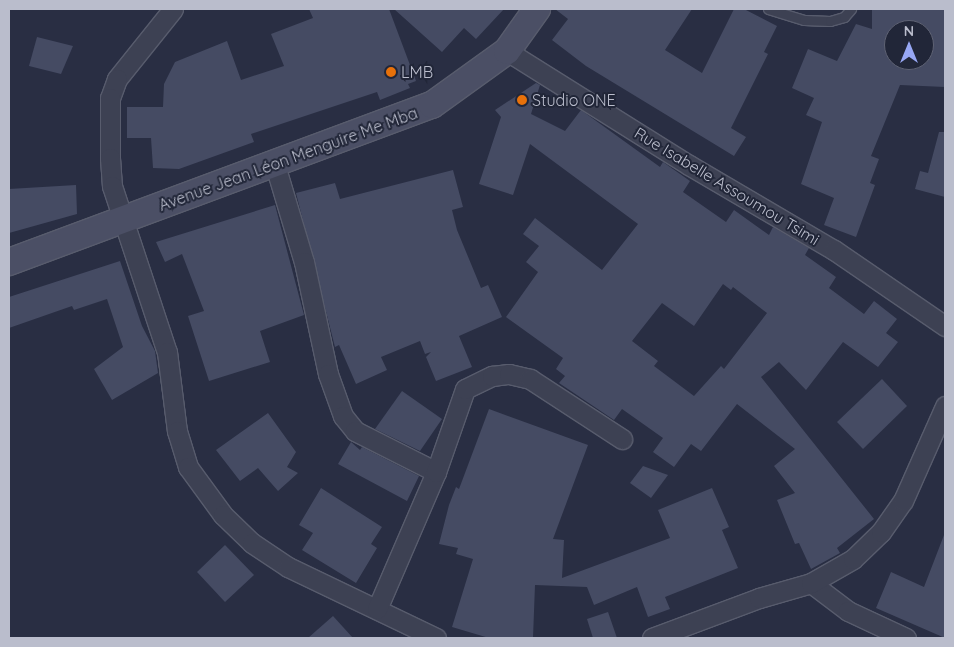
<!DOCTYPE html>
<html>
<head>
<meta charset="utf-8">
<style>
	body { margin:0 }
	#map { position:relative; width:954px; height:647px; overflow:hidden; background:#292e43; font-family:Quicksand,sans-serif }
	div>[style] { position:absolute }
	.building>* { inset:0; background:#454b63 }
	.roads { filter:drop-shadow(1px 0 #585c6d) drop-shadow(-1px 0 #585c6d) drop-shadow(0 1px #585c6d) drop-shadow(0 -1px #585c6d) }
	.lane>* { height:9px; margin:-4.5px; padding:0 4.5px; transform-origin:4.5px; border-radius:4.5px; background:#3d4153 }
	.street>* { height:19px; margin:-9.5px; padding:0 9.5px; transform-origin:9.5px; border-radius:9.5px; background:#3d4153 }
	.secondary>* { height:26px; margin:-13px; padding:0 13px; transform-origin:13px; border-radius:13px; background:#4b4f65 }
	.dots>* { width:14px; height:14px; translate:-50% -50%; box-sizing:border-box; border:2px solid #212638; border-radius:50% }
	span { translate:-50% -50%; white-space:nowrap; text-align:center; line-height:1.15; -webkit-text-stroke:4px #212638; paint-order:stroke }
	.poi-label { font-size:16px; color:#babdcc }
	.left { translate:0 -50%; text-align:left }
	.street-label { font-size:16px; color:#babdcc }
	.frame { position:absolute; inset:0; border:10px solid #babdcc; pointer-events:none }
	.north { position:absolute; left:884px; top:20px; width:50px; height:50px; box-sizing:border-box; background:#212638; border:1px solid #5e6273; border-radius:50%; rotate:0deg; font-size:14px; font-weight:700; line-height:20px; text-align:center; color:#babdcc }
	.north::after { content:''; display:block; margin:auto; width:18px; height:22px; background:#97a7f4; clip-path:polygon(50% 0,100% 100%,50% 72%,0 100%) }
</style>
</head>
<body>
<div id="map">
	<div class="building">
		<i style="clip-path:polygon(309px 9px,389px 9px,416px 81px,408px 84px,410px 88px,380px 100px,377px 92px,251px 134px,254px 142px,179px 169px,153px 168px,151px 138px,127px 138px,127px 107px,163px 107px,164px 84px,175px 62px,227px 41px,241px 80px,284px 66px,271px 34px,313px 18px)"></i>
		<i style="clip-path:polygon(394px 9px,504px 9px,476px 39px,464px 28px,442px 52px)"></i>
		<i style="clip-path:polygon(555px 9px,692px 9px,665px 50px,702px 73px,734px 9px,744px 9px,777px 26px,764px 52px,768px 54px,731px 128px,746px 137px,734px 156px,586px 66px,552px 40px,568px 19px)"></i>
		<i style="clip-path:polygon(evenodd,872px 9px,945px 9px,945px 87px,900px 85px,871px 156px,879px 159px,870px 183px,875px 185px,856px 237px,824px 225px,834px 198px,801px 184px,822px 122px,806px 115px,814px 98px,792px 88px,808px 49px,837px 61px,856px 24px,872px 29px,872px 9px,894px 30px,924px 30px,924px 60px,894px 60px,894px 30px)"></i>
		<i style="clip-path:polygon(37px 37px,73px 46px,61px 74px,29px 66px)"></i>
		<i style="clip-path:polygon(evenodd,536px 83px,540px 85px,531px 114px,565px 131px,581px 110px,660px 167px,663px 162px,690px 181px,683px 192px,726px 222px,734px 210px,769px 235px,773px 227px,809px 248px,805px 255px,836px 277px,829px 288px,864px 314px,874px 301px,897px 319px,886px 333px,898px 342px,878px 367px,843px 342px,806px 390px,779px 362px,761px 377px,874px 519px,837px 548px,840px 553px,811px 569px,799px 543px,795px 544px,777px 500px,795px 493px,774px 466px,795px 449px,737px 404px,701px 451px,691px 444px,674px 467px,653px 452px,663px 438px,622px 409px,614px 420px,559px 383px,565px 376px,556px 369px,563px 358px,506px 317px,538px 272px,526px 262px,539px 246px,523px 234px,535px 218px,602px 270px,638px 224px,530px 144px,513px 195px,479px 184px,501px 117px,495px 110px,536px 83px,723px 284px,731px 290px,733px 287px,767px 313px,724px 369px,721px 366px,694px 396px,654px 366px,658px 361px,632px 341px,662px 303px,694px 326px,723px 284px)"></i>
		<i style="clip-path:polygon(939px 132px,945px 132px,945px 197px,915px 189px,920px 171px,928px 173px)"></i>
		<i style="clip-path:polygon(453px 170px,463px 207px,452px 210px,457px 230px,481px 288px,488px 285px,502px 317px,459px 336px,472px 367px,436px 381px,426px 357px,431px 352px,425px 354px,420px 341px,381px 357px,387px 370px,356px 384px,339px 345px,335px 347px,296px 193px,335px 183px,340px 199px)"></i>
		<i style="clip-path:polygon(76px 185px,77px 214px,9px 233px,9px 189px)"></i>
		<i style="clip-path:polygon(275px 205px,304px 315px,260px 331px,270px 362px,209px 381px,188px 316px,204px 311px,182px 254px,165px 262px,156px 242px)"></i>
		<i style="clip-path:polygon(120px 261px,142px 326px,155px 351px,158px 373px,112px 400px,94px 369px,123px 347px,107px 299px,74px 310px,72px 306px,9px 328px,9px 297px)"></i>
		<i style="clip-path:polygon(882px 379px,907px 406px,863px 449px,837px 422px)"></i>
		<i style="clip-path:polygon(402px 391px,442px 419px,420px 451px,375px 429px)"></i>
		<i style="clip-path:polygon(489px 409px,588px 445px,553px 539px,564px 540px,562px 578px,670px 538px,658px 510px,712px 488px,729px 527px,722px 530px,738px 568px,665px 597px,670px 609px,648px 617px,637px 587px,594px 605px,587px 587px,535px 585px,533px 638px,489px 638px,452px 627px,473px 559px,456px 554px,458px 548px,439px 544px,449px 505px,456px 487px,459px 489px)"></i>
		<i style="clip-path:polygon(268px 413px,296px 452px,287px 467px,298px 473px,278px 491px,258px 468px,240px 481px,216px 450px)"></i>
		<i style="clip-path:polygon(351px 442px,360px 450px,362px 447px,419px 476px,407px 501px,338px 464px)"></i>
		<i style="clip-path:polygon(643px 466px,668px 475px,651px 498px,630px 483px)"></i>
		<i style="clip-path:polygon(321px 488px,382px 527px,371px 544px,377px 548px,356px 583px,302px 550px,313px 533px,299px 525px)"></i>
		<i style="clip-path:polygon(944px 535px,945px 536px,945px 638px,876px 608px,891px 572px,924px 587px)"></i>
		<i style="clip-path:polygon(225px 545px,254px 575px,225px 602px,197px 572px)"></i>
		<i style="clip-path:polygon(608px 612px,617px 638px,593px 638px,587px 619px)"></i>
		<i style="clip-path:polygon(333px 616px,353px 638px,308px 638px)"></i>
	</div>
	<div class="roads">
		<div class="lane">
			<i style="left:768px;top:9px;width:38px;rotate:17deg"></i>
			<i style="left:804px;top:20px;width:26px;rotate:2deg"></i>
			<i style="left:830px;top:21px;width:15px;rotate:-16deg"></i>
			<i style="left:844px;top:17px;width:11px;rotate:-49deg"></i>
		</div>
		<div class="street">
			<i style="left:173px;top:9px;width:90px;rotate:128.7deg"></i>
			<i style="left:117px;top:79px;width:20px;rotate:110deg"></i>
			<i style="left:110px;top:98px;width:60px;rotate:90deg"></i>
			<i style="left:110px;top:158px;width:28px;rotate:86deg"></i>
			<i style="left:112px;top:186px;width:175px;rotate:71.7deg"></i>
			<i style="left:167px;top:352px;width:80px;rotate:82.8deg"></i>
			<i style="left:177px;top:431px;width:38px;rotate:73deg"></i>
			<i style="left:188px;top:467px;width:59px;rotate:53.9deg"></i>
			<i style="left:223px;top:515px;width:40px;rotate:44deg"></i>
			<i style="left:252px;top:543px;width:43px;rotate:33.7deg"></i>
			<i style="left:288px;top:567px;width:164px;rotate:25.6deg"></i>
			<i style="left:507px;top:51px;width:215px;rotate:32.1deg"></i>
			<i style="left:689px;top:165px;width:168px;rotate:30.4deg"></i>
			<i style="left:834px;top:250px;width:135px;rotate:34.4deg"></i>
			<i style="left:275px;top:165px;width:101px;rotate:73.4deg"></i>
			<i style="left:304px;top:262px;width:115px;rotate:77.9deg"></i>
			<i style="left:328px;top:374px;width:45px;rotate:70.3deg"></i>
			<i style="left:343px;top:416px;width:19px;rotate:51deg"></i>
			<i style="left:355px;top:431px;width:91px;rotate:26.8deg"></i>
			<i style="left:811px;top:583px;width:46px;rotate:37.1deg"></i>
			<i style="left:848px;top:611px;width:64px;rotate:25deg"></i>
			<i style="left:377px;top:609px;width:149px;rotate:-66.7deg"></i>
			<i style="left:436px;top:472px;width:88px;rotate:-70.7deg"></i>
			<i style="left:465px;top:389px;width:30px;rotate:-26deg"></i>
			<i style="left:492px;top:376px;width:17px;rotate:-7deg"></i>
			<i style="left:509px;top:374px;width:22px;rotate:13deg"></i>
			<i style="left:530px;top:379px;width:110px;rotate:33.1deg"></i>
			<i style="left:652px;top:638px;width:114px;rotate:-20.5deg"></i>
			<i style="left:759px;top:598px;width:54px;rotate:-16.1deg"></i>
			<i style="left:811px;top:583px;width:48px;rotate:-29.7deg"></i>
			<i style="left:853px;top:559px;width:39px;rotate:-44deg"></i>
			<i style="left:881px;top:532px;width:38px;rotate:-55deg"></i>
			<i style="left:903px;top:501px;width:104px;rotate:-66.1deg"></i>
		</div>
		<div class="secondary">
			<i style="left:9px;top:262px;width:451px;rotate:-20.4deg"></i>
			<i style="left:432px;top:105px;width:92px;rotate:-35.8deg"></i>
			<i style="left:507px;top:51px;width:52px;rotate:-54.5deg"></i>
		</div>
	</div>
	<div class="dots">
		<i style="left:391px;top:72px;background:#e8710a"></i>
		<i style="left:522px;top:100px;background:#e8710a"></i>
	</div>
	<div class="poi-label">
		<span class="left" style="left:401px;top:72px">LMB</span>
		<span class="left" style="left:532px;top:100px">Studio ONE</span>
	</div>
	<div class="street-label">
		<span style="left:288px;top:159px;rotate:-20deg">Avenue Jean Léon Menguire Me Mba</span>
		<span style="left:727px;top:186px;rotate:31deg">Rue Isabelle Assoumou Tsimi</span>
	</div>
	<div class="frame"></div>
	<div class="north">N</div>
</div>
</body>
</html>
